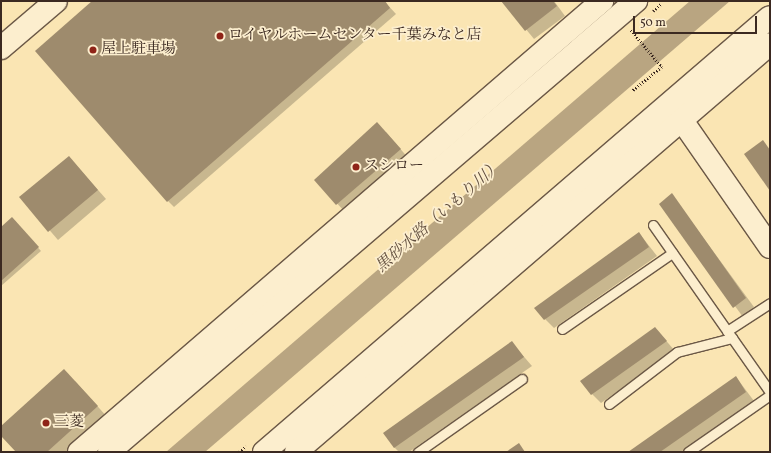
<!DOCTYPE html>
<html>
<head>
<meta charset="utf-8">
<style>
	body { margin:0 }
	#map { position:relative; width:771px; height:453px; overflow:hidden; background:#fae5b3; font-family:Vollkorn,"Noto Serif JP",serif }
	div>[style] { position:absolute }
	.water>* { inset:0; background:#b9a581 }
	.shadow>* { inset:0; background:#0003 }
	.building>* { inset:0; background:#9e8b6d }
	.path>* { height:2.5px; margin-top:-1.25px; transform-origin:0; background:repeating-linear-gradient(90deg,#3b2921 0 1px,transparent 0 3px) }
	.roads { filter:drop-shadow(1px 0 #6b5846) drop-shadow(-1px 0 #6b5846) drop-shadow(0 1px #6b5846) drop-shadow(0 -1px #6b5846) }
	.lane>* { height:9px; margin:-4.5px; padding:0 4.5px; transform-origin:4.5px; border-radius:4.5px; background:#fceece }
	.secondary>* { height:22px; margin:-11px; padding:0 11px; transform-origin:11px; border-radius:11px; background:#fceece }
	.dots>* { width:11px; height:11px; translate:-50% -50%; box-sizing:border-box; border:2px solid #fceece; border-radius:50% }
	span { translate:-50% -50%; white-space:nowrap; text-align:center; line-height:1.15; -webkit-text-stroke:3.5px #fceece; paint-order:stroke }
	.poi-label { font-size:15px; color:#3b2921 }
	.left { translate:0 -50%; text-align:left }
	.water-label { font-size:16px; color:#614e3e; font-style:italic }
	.frame { position:absolute; inset:0; border:2px solid #3b2921; pointer-events:none }
	.scale { position:absolute; left:633px; top:16px; width:124px; height:18px; box-sizing:border-box; border:2px solid #3b2921; border-top:0; padding-left:5px; font-size:12px; line-height:14px; white-space:nowrap; color:#3b2921; -webkit-text-stroke:3px #fceece; paint-order:stroke }
</style>
</head>
<body>
<div id="map">
	<div class="water">
		<i style="clip-path:polygon(690px 1px,730px 1px,205px 452px,166px 452px)"></i>
	</div>
	<div class="shadow">
		<i style="clip-path:polygon(93px 1px,384px 1px,396px 14px,174px 207px,168px 201px)"></i>
		<i style="clip-path:polygon(503px 1px,554px 1px,565px 16px,534px 39px)"></i>
		<i style="clip-path:polygon(386px 132px,409px 159px,346px 213px,315px 180px)"></i>
		<i style="clip-path:polygon(69px 157px,106px 199px,58px 240px,21px 197px)"></i>
		<i style="clip-path:polygon(672px 195px,754px 307px,743px 317px,660px 204px)"></i>
		<i style="clip-path:polygon(15px 221px,41px 251px,1px 286px,1px 228px)"></i>
		<i style="clip-path:polygon(639px 233px,657px 256px,554px 328px,545px 319px)"></i>
		<i style="clip-path:polygon(655px 328px,675px 351px,601px 403px,592px 394px)"></i>
		<i style="clip-path:polygon(512px 343px,532px 366px,409px 452px,399px 452px,394px 447px)"></i>
		<i style="clip-path:polygon(736px 377px,754px 401px,681px 452px,630px 452px)"></i>
		<i style="clip-path:polygon(75px 381px,108px 418px,70px 452px,17px 452px,1px 434px,1px 428px)"></i>
	</div>
	<div class="building">
		<i style="clip-path:polygon(92px 1px,385px 1px,390px 8px,167px 202px,35px 51px)"></i>
		<i style="clip-path:polygon(501px 1px,553px 1px,557px 6px,525px 31px)"></i>
		<i style="clip-path:polygon(377px 122px,401px 149px,336px 205px,314px 180px)"></i>
		<i style="clip-path:polygon(763px 140px,770px 150px,770px 191px,744px 154px)"></i>
		<i style="clip-path:polygon(69px 156px,98px 190px,48px 232px,19px 197px)"></i>
		<i style="clip-path:polygon(672px 193px,746px 298px,733px 308px,659px 204px)"></i>
		<i style="clip-path:polygon(12px 217px,39px 247px,1px 281px,1px 227px)"></i>
		<i style="clip-path:polygon(639px 232px,649px 247px,544px 320px,534px 308px)"></i>
		<i style="clip-path:polygon(655px 327px,667px 341px,591px 395px,580px 381px)"></i>
		<i style="clip-path:polygon(512px 341px,524px 357px,394px 448px,383px 433px)"></i>
		<i style="clip-path:polygon(64px 369px,98px 406px,47px 452px,16px 452px,1px 436px,1px 426px)"></i>
		<i style="clip-path:polygon(736px 376px,746px 392px,660px 452px,628px 452px)"></i>
		<i style="clip-path:polygon(519px 443px,525px 452px,506px 452px)"></i>
	</div>
	<div class="path">
		<i style="left:653px;top:11px;width:11px;rotate:-41deg"></i>
		<i style="left:631px;top:30px;width:48px;rotate:50deg"></i>
		<i style="left:662px;top:67px;width:38px;rotate:141deg"></i>
		<i style="left:239px;top:452px;width:9px;rotate:-41deg"></i>
	</div>
	<div class="roads">
		<div class="lane">
			<i style="left:653px;top:225px;width:204px;rotate:55deg"></i>
			<i style="left:562px;top:329px;width:134px;rotate:-34.6deg"></i>
			<i style="left:727px;top:331px;width:51px;rotate:-33.1deg"></i>
			<i style="left:609px;top:404px;width:86px;rotate:-37.4deg"></i>
			<i style="left:677px;top:352px;width:57px;rotate:-14.3deg"></i>
			<i style="left:418px;top:452px;width:127px;rotate:-35.1deg"></i>
			<i style="left:688px;top:452px;width:100px;rotate:-34.8deg"></i>
		</div>
		<div class="secondary">
			<i style="left:1px;top:48px;width:72px;rotate:-40.5deg"></i>
			<i style="left:674px;top:109px;width:168px;rotate:55.2deg"></i>
			<i style="left:79px;top:452px;width:691px;rotate:-40.77deg"></i>
			<i style="left:109px;top:452px;width:694px;rotate:-40.56deg"></i>
			<i style="left:264px;top:452px;width:667px;rotate:-40.69deg"></i>
			<i style="left:296px;top:452px;width:625px;rotate:-40.72deg"></i>
		</div>
	</div>
	<div class="dots">
		<i style="left:220px;top:36px;background:#8f2418"></i>
		<i style="left:93px;top:50px;background:#8f2418"></i>
		<i style="left:356px;top:167px;background:#8f2418"></i>
		<i style="left:46px;top:423px;background:#8f2418"></i>
	</div>
	<div class="poi-label">
		<span class="left" style="left:228px;top:36px">ロイヤルホームセンター千葉みなと店</span>
		<span class="left" style="left:101px;top:50px">屋上駐車場</span>
		<span class="left" style="left:364px;top:167px">スシロー</span>
		<span class="left" style="left:54px;top:423px">三菱</span>
	</div>
	<div class="water-label">
		<span style="left:439px;top:217px;rotate:-41deg">黒砂水路（いもり川）</span>
	</div>
	<div class="frame"></div>
	<div class="scale">50 m</div>
</div>
</body>
</html>
